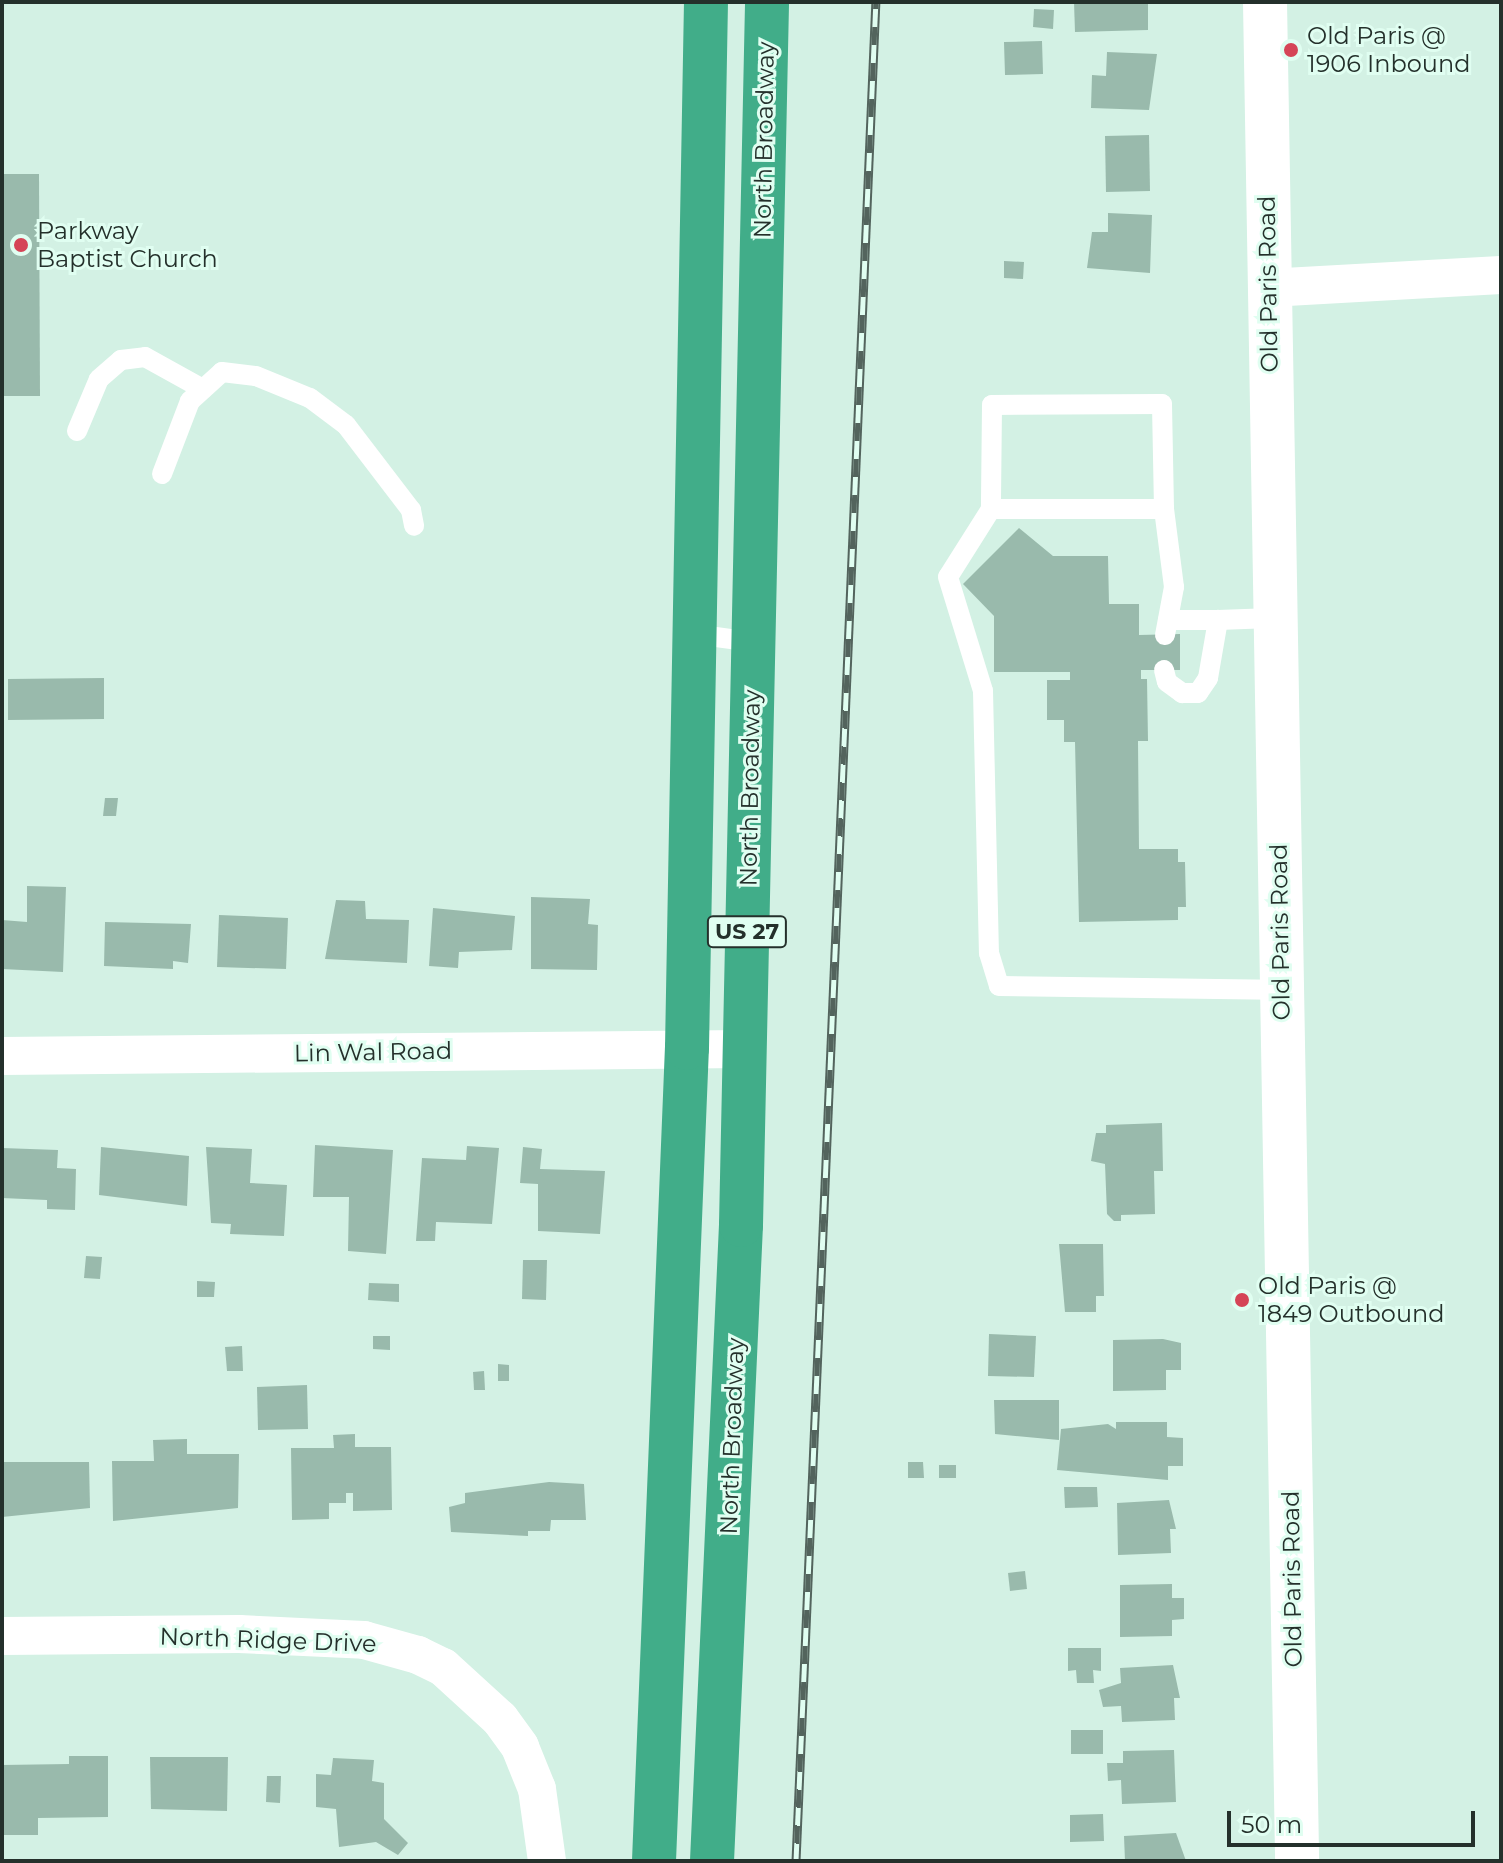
<!DOCTYPE html>
<html>
<head>
<meta charset="utf-8">
<style>
	body { margin:0 }
	#map { position:relative; width:1503px; height:1863px; overflow:hidden; background:#d3f1e4; font-family:Montserrat,sans-serif }
	div>[style] { position:absolute }
	.building>* { inset:0; background:#99baac }
	.lane>* { height:20px; margin:-10px; padding:0 10px; transform-origin:10px; border-radius:10px; background:#fff }
	.street>* { height:38px; margin:-19px; padding:0 19px; transform-origin:19px; border-radius:19px; background:#fff }
	.secondary>* { height:44px; margin:-22px; padding:0 22px; transform-origin:22px; border-radius:22px; background:#fff }
	.highway>* { height:44px; margin:-22px; padding:0 22px; transform-origin:22px; border-radius:22px; background:#41ad89 }
	.rail>* { height:9px; margin-top:-4.5px; transform-origin:0; background:repeating-linear-gradient(90deg,#e0fef1 0 18px,#53645d 0 36px); box-sizing:border-box; border-block:2px solid #53645d }
	.dots>* { width:22px; height:22px; translate:-50% -50%; box-sizing:border-box; border:4px solid #e0fef1; border-radius:50% }
	span { translate:-50% -50%; white-space:nowrap; text-align:center; line-height:1.15; -webkit-text-stroke:6px #e0fef1; paint-order:stroke }
	.shield-label span { padding:2px 6px; background:#e0fef1; border:2px solid; border-radius:6px; -webkit-text-stroke-width:0 }
	.shield-label { font-size:22px; color:#24302b; font-weight:700 }
	.poi-label { font-size:24px; color:#24302b }
	.left { translate:0 -50%; text-align:left }
	.street-label { font-size:24px; color:#24302b }
	.frame { position:absolute; inset:0; border:4px solid #24302b; pointer-events:none }
	.scale { position:absolute; left:1227px; top:1811px; width:248px; height:36px; box-sizing:border-box; border:4px solid #24302b; border-top:0; padding-left:10px; font-size:24px; line-height:28px; white-space:nowrap; color:#24302b; -webkit-text-stroke:6px #e0fef1; paint-order:stroke }
</style>
</head>
<body>
<div id="map">
	<div class="building">
		<i style="clip-path:polygon(1074px 2px,1148px 2px,1148px 30px,1075px 32px)"></i>
		<i style="clip-path:polygon(1034px 9px,1054px 10px,1053px 29px,1033px 27px)"></i>
		<i style="clip-path:polygon(1042px 41px,1043px 74px,1005px 75px,1004px 42px)"></i>
		<i style="clip-path:polygon(1107px 52px,1157px 54px,1149px 110px,1091px 108px,1092px 75px,1106px 76px)"></i>
		<i style="clip-path:polygon(1149px 135px,1150px 191px,1106px 192px,1105px 136px)"></i>
		<i style="clip-path:polygon(2px 174px,39px 174px,40px 396px,2px 396px)"></i>
		<i style="clip-path:polygon(1108px 213px,1152px 215px,1150px 273px,1087px 268px,1092px 232px,1108px 232px)"></i>
		<i style="clip-path:polygon(1004px 261px,1024px 262px,1023px 279px,1004px 278px)"></i>
		<i style="clip-path:polygon(1019px 528px,1053px 556px,1108px 556px,1109px 604px,1139px 604px,1139px 635px,1180px 634px,1180px 670px,1141px 670px,1141px 679px,1147px 679px,1148px 741px,1138px 741px,1139px 849px,1178px 849px,1178px 862px,1185px 862px,1186px 907px,1178px 907px,1178px 920px,1079px 922px,1075px 742px,1064px 742px,1064px 720px,1047px 720px,1047px 680px,1070px 680px,1070px 672px,994px 672px,994px 616px,963px 584px)"></i>
		<i style="clip-path:polygon(104px 678px,104px 719px,8px 720px,8px 679px)"></i>
		<i style="clip-path:polygon(105px 798px,118px 798px,116px 816px,103px 816px)"></i>
		<i style="clip-path:polygon(27px 886px,66px 887px,63px 972px,2px 969px,2px 920px,27px 922px)"></i>
		<i style="clip-path:polygon(531px 897px,590px 899px,588px 924px,598px 925px,597px 970px,531px 969px)"></i>
		<i style="clip-path:polygon(336px 900px,365px 901px,366px 919px,409px 920px,407px 963px,325px 959px)"></i>
		<i style="clip-path:polygon(433px 908px,515px 916px,512px 950px,459px 952px,458px 968px,429px 966px)"></i>
		<i style="clip-path:polygon(219px 915px,288px 918px,286px 969px,217px 967px)"></i>
		<i style="clip-path:polygon(105px 922px,191px 924px,188px 963px,173px 961px,173px 969px,104px 966px)"></i>
		<i style="clip-path:polygon(1162px 1123px,1163px 1171px,1154px 1171px,1155px 1214px,1121px 1215px,1121px 1221px,1114px 1221px,1107px 1214px,1105px 1164px,1091px 1161px,1096px 1133px,1106px 1133px,1106px 1125px)"></i>
		<i style="clip-path:polygon(315px 1145px,393px 1150px,386px 1254px,348px 1251px,349px 1197px,313px 1197px)"></i>
		<i style="clip-path:polygon(467px 1146px,499px 1148px,492px 1224px,436px 1222px,435px 1241px,416px 1241px,422px 1158px,466px 1160px)"></i>
		<i style="clip-path:polygon(101px 1147px,189px 1156px,187px 1206px,99px 1195px)"></i>
		<i style="clip-path:polygon(206px 1147px,252px 1149px,250px 1183px,287px 1185px,284px 1236px,230px 1234px,231px 1224px,211px 1223px)"></i>
		<i style="clip-path:polygon(523px 1147px,542px 1149px,540px 1169px,605px 1171px,600px 1234px,538px 1231px,538px 1184px,520px 1183px)"></i>
		<i style="clip-path:polygon(2px 1148px,58px 1150px,57px 1168px,76px 1169px,75px 1210px,47px 1209px,47px 1200px,2px 1198px)"></i>
		<i style="clip-path:polygon(1059px 1244px,1103px 1244px,1104px 1296px,1096px 1296px,1096px 1312px,1065px 1312px)"></i>
		<i style="clip-path:polygon(86px 1256px,102px 1257px,100px 1279px,84px 1278px)"></i>
		<i style="clip-path:polygon(523px 1260px,547px 1260px,546px 1300px,522px 1299px)"></i>
		<i style="clip-path:polygon(197px 1281px,215px 1282px,214px 1297px,197px 1297px)"></i>
		<i style="clip-path:polygon(369px 1283px,399px 1284px,399px 1302px,368px 1300px)"></i>
		<i style="clip-path:polygon(989px 1334px,1036px 1336px,1034px 1377px,988px 1376px)"></i>
		<i style="clip-path:polygon(373px 1336px,390px 1336px,390px 1350px,373px 1349px)"></i>
		<i style="clip-path:polygon(1163px 1339px,1181px 1343px,1181px 1370px,1166px 1370px,1166px 1390px,1113px 1391px,1113px 1340px)"></i>
		<i style="clip-path:polygon(242px 1346px,243px 1371px,227px 1371px,225px 1347px)"></i>
		<i style="clip-path:polygon(498px 1364px,509px 1365px,509px 1381px,498px 1381px)"></i>
		<i style="clip-path:polygon(484px 1371px,485px 1390px,474px 1390px,473px 1372px)"></i>
		<i style="clip-path:polygon(307px 1385px,308px 1429px,258px 1430px,257px 1387px)"></i>
		<i style="clip-path:polygon(994px 1400px,1059px 1400px,1059px 1440px,995px 1434px)"></i>
		<i style="clip-path:polygon(1116px 1422px,1167px 1422px,1167px 1437px,1183px 1438px,1183px 1466px,1168px 1466px,1168px 1480px,1057px 1470px,1061px 1429px,1108px 1424px,1116px 1429px)"></i>
		<i style="clip-path:polygon(355px 1434px,355px 1447px,391px 1447px,392px 1510px,353px 1511px,353px 1493px,346px 1493px,346px 1503px,329px 1503px,329px 1519px,292px 1520px,291px 1448px,334px 1448px,333px 1435px)"></i>
		<i style="clip-path:polygon(187px 1439px,187px 1454px,239px 1454px,238px 1508px,113px 1521px,112px 1461px,154px 1461px,153px 1440px)"></i>
		<i style="clip-path:polygon(2px 1462px,89px 1462px,90px 1508px,2px 1517px)"></i>
		<i style="clip-path:polygon(908px 1462px,923px 1462px,924px 1478px,908px 1478px)"></i>
		<i style="clip-path:polygon(939px 1465px,956px 1465px,956px 1478px,939px 1478px)"></i>
		<i style="clip-path:polygon(549px 1482px,584px 1484px,586px 1520px,551px 1520px,550px 1531px,528px 1531px,528px 1536px,451px 1532px,449px 1507px,465px 1503px,465px 1493px)"></i>
		<i style="clip-path:polygon(1064px 1487px,1097px 1487px,1098px 1507px,1065px 1508px)"></i>
		<i style="clip-path:polygon(1169px 1500px,1176px 1529px,1170px 1529px,1171px 1553px,1118px 1555px,1117px 1503px)"></i>
		<i style="clip-path:polygon(1025px 1571px,1027px 1589px,1010px 1591px,1008px 1573px)"></i>
		<i style="clip-path:polygon(1172px 1584px,1172px 1598px,1184px 1598px,1184px 1619px,1172px 1620px,1172px 1636px,1120px 1637px,1120px 1585px)"></i>
		<i style="clip-path:polygon(1068px 1648px,1101px 1648px,1101px 1671px,1093px 1670px,1094px 1683px,1077px 1683px,1076px 1670px,1068px 1671px)"></i>
		<i style="clip-path:polygon(1173px 1665px,1180px 1698px,1174px 1698px,1175px 1720px,1122px 1722px,1121px 1706px,1103px 1707px,1099px 1690px,1121px 1683px,1120px 1668px)"></i>
		<i style="clip-path:polygon(1071px 1730px,1103px 1730px,1103px 1754px,1071px 1754px)"></i>
		<i style="clip-path:polygon(1174px 1750px,1176px 1802px,1122px 1804px,1121px 1780px,1108px 1781px,1107px 1763px,1123px 1763px,1123px 1751px)"></i>
		<i style="clip-path:polygon(69px 1756px,108px 1756px,108px 1817px,38px 1818px,38px 1835px,2px 1835px,2px 1765px,69px 1764px)"></i>
		<i style="clip-path:polygon(150px 1757px,228px 1757px,227px 1811px,151px 1809px)"></i>
		<i style="clip-path:polygon(333px 1758px,374px 1760px,372px 1781px,384px 1783px,384px 1819px,408px 1843px,398px 1855px,376px 1842px,339px 1847px,336px 1809px,316px 1807px,316px 1774px,331px 1775px)"></i>
		<i style="clip-path:polygon(267px 1776px,281px 1776px,280px 1803px,266px 1802px)"></i>
		<i style="clip-path:polygon(1103px 1814px,1104px 1841px,1070px 1842px,1070px 1815px)"></i>
		<i style="clip-path:polygon(1176px 1833px,1186px 1861px,1125px 1861px,1124px 1836px)"></i>
	</div>
	<div class="lane">
		<i style="left:77px;top:431px;width:56px;rotate:-67.1deg"></i>
		<i style="left:99px;top:379px;width:29px;rotate:-41deg"></i>
		<i style="left:121px;top:360px;width:24px;rotate:-7deg"></i>
		<i style="left:145px;top:357px;width:66px;rotate:28.9deg"></i>
		<i style="left:162px;top:474px;width:78px;rotate:-69deg"></i>
		<i style="left:190px;top:401px;width:43px;rotate:-42.2deg"></i>
		<i style="left:222px;top:372px;width:34px;rotate:7deg"></i>
		<i style="left:256px;top:376px;width:58px;rotate:22.2deg"></i>
		<i style="left:310px;top:398px;width:45px;rotate:36.9deg"></i>
		<i style="left:346px;top:425px;width:107px;rotate:52.6deg"></i>
		<i style="left:411px;top:510px;width:16px;rotate:79deg"></i>
		<i style="left:991px;top:509px;width:173px"></i>
		<i style="left:1168px;top:620px;width:50px"></i>
		<i style="left:694px;top:634px;width:60px;rotate:7.7deg"></i>
		<i style="left:1165px;top:635px;width:49px;rotate:-79.4deg"></i>
		<i style="left:1174px;top:587px;width:79px;rotate:-97.3deg"></i>
		<i style="left:1164px;top:509px;width:105px;rotate:-91.1deg"></i>
		<i style="left:1162px;top:404px;width:170px;rotate:179.7deg"></i>
		<i style="left:992px;top:405px;width:104px;rotate:90.6deg"></i>
		<i style="left:991px;top:509px;width:80px;rotate:122.3deg"></i>
		<i style="left:948px;top:577px;width:119px;rotate:72.9deg"></i>
		<i style="left:983px;top:691px;width:262px;rotate:88.7deg"></i>
		<i style="left:989px;top:953px;width:34px;rotate:73deg"></i>
		<i style="left:999px;top:986px;width:282px;rotate:0.8deg"></i>
		<i style="left:1164px;top:670px;width:12px;rotate:76deg"></i>
		<i style="left:1167px;top:682px;width:19px;rotate:36deg"></i>
		<i style="left:1182px;top:693px;width:16px"></i>
		<i style="left:1198px;top:693px;width:18px;rotate:-56deg"></i>
		<i style="left:1208px;top:678px;width:59px;rotate:-80.2deg"></i>
		<i style="left:1218px;top:620px;width:56px;rotate:-2deg"></i>
	</div>
	<div class="street">
		<i style="left:1268px;top:288px;width:233px;rotate:-3.2deg"></i>
		<i style="left:2px;top:1056px;width:742px;rotate:-0.54deg"></i>
		<i style="left:2px;top:1636px;width:237px;rotate:-0.5deg"></i>
		<i style="left:239px;top:1634px;width:125px;rotate:2.7deg"></i>
		<i style="left:364px;top:1640px;width:56px;rotate:15.5deg"></i>
		<i style="left:418px;top:1655px;width:28px;rotate:26deg"></i>
		<i style="left:443px;top:1667px;width:77px;rotate:42.4deg"></i>
		<i style="left:500px;top:1719px;width:34px;rotate:54deg"></i>
		<i style="left:520px;top:1747px;width:45px;rotate:68deg"></i>
		<i style="left:537px;top:1789px;width:73px;rotate:82.1deg"></i>
	</div>
	<div class="secondary">
		<i style="left:1265px;top:2px;width:1859px;rotate:89.01deg"></i>
	</div>
	<div class="highway">
		<i style="left:654px;top:1861px;width:814px;rotate:-87.68deg"></i>
		<i style="left:687px;top:1048px;width:1046px;rotate:-88.96deg"></i>
		<i style="left:712px;top:1861px;width:637px;rotate:-87.39deg"></i>
		<i style="left:741px;top:1225px;width:1223px;rotate:-88.78deg"></i>
	</div>
	<div class="rail">
		<i style="left:796px;top:1861px;width:1861px;rotate:-87.54deg"></i>
	</div>
	<div class="dots">
		<i style="left:1291px;top:50px;background:#d54557"></i>
		<i style="left:21px;top:245px;background:#d54557"></i>
		<i style="left:1242px;top:1300px;background:#d54557"></i>
	</div>
	<div class="shield-label">
		<span style="left:747px;top:932px">US 27</span>
	</div>
	<div class="poi-label">
		<span class="left" style="left:1307px;top:50px">Old Paris @<br>1906 Inbound</span>
		<span class="left" style="left:37px;top:245px">Parkway<br>Baptist Church</span>
		<span class="left" style="left:1258px;top:1300px">Old Paris @<br>1849 Outbound</span>
	</div>
	<div class="street-label">
		<span style="left:764px;top:140px;rotate:-89deg">North Broadway</span>
		<span style="left:1268px;top:284px;rotate:-91deg">Old Paris Road</span>
		<span style="left:750px;top:788px;rotate:-89deg">North Broadway</span>
		<span style="left:1280px;top:932px;rotate:-91deg">Old Paris Road</span>
		<span style="left:373px;top:1052px;rotate:-1deg">Lin Wal Road</span>
		<span style="left:732px;top:1436px;rotate:-88deg">North Broadway</span>
		<span style="left:1292px;top:1579px;rotate:-91deg">Old Paris Road</span>
		<span style="left:268px;top:1640px;rotate:2deg">North Ridge Drive</span>
	</div>
	<div class="frame"></div>
	<div class="scale">50 m</div>
</div>
</body>
</html>
